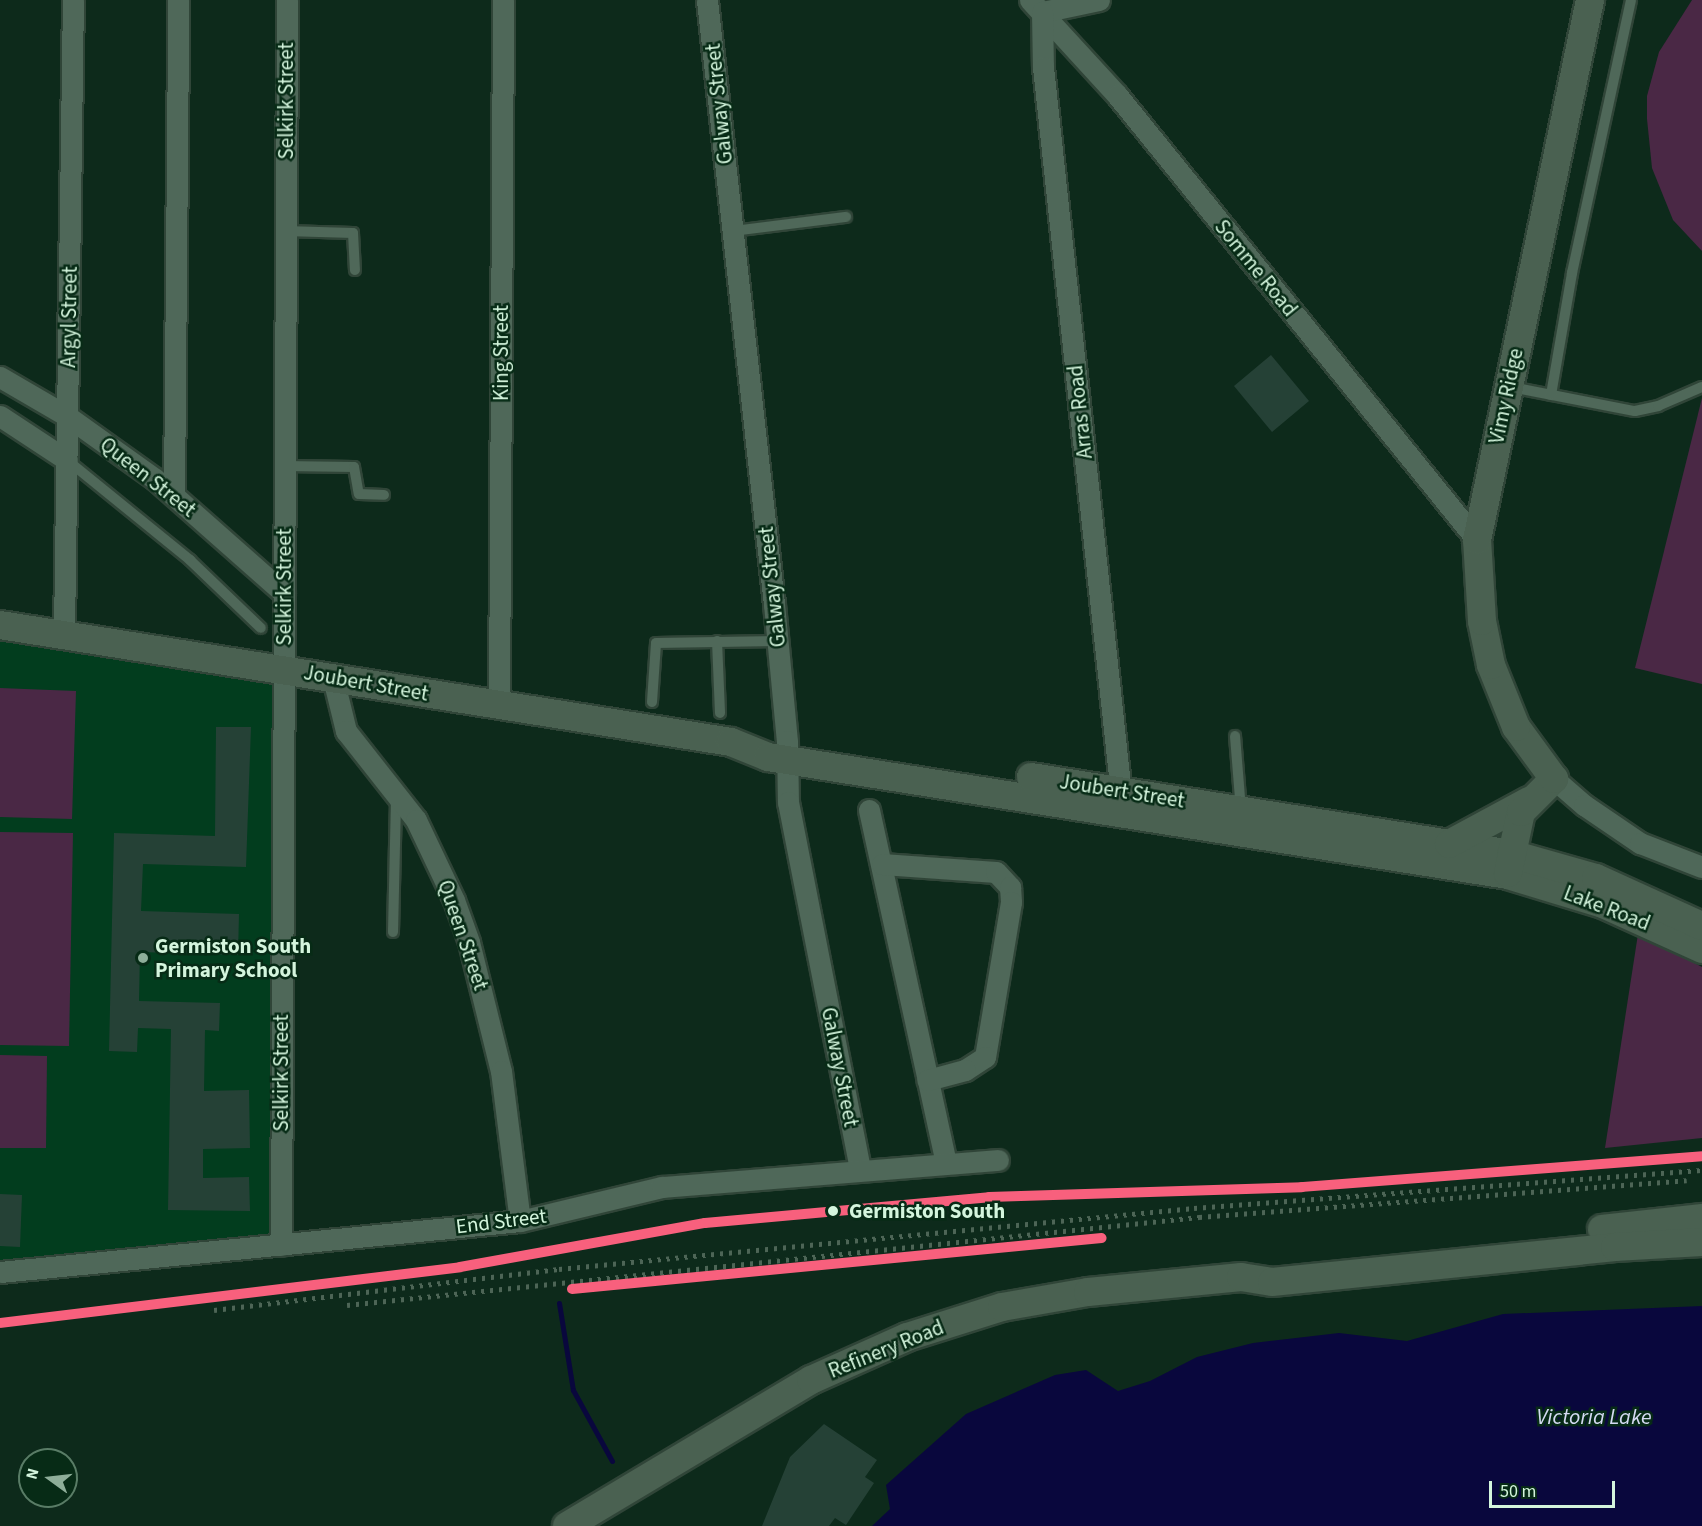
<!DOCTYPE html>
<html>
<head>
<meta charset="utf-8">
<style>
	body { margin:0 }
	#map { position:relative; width:1702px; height:1526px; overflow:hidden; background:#0d2a1b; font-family:"Source Sans 3",sans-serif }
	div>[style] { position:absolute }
	.built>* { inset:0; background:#023d1e }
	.green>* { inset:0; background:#4a2845 }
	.water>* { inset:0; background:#09073d }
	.stream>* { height:5px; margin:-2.5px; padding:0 2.5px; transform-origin:2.5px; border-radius:2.5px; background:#09073d }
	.building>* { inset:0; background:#254136 }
	.roads { filter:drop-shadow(2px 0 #304538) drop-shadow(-2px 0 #304538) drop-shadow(0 2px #304538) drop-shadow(0 -2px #304538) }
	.service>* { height:10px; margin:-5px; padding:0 5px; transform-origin:5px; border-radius:5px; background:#4f6859 }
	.minor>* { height:21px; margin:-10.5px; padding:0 10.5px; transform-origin:10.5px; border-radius:10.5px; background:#4f6859 }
	.secondary>* { height:28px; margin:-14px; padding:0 14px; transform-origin:14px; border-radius:14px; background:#4a6151 }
	.rail>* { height:4.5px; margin-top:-2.25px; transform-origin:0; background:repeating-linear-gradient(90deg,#4d6556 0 3px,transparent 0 9px) }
	.rail-1>* { height:10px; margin:-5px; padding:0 5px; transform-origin:5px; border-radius:5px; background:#f8607d }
	.dots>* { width:16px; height:16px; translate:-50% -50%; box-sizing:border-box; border:3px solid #072b16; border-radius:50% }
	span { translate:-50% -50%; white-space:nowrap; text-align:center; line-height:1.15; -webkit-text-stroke:5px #072b16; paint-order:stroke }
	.street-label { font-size:21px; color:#d4f5dd }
	.poi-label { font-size:21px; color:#d4f5dd; font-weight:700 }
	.left { translate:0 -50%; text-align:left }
	.stop-label { font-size:21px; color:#d4f5dd; font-weight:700 }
	.water-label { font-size:22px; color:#d4daf2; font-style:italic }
	.north { position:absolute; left:18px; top:1448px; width:60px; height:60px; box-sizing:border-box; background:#072b16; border:2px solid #597c66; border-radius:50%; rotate:285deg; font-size:16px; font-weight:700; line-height:24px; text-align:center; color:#d4f5dd }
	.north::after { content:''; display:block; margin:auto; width:21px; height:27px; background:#8eae99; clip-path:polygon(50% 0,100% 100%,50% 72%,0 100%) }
	.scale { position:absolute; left:1489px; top:1481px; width:126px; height:27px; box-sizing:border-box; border:3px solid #d4f5dd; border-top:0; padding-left:8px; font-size:18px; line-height:21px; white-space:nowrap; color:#d4f5dd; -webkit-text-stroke:4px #072b16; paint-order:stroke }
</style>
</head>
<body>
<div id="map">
	<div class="built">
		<i style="clip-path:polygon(0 626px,289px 673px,283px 1243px,0 1270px)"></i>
	</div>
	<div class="green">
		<i style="clip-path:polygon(1692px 0,1702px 0,1702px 251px,1673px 220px,1652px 168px,1647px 119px,1647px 96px,1659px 52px)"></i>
		<i style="clip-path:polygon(1702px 398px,1702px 684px,1635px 668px)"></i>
		<i style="clip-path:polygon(0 688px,76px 691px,72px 819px,0 817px)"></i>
		<i style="clip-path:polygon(0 832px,73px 833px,69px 1046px,0 1045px)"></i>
		<i style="clip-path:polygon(1638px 934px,1702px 967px,1702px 1138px,1605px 1148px)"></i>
		<i style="clip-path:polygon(0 1055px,47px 1056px,46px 1148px,0 1148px)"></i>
	</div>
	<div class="water">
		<i style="clip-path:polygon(1702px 1306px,1702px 1526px,872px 1526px,890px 1509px,886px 1485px,966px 1414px,1055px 1375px,1086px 1370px,1118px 1391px,1150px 1381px,1197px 1357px,1253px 1343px,1339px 1333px,1407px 1341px,1503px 1314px)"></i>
	</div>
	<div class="stream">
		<i style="left:559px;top:1303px;width:88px;rotate:80.9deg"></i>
		<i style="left:573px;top:1390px;width:81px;rotate:61.2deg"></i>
	</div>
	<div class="building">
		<i style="clip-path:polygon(1271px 355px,1309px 401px,1272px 432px,1234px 386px)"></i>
		<i style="clip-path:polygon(216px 727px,251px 727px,246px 867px,143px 864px,141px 911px,239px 914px,238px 955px,140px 952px,139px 1001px,220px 1003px,219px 1031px,205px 1030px,204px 1091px,249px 1090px,250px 1148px,203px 1149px,203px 1178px,249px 1177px,250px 1211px,168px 1210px,171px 1029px,138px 1028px,137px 1052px,109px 1051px,114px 833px,215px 836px)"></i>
		<i style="clip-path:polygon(0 1194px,22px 1195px,20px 1247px,0 1246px)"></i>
		<i style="clip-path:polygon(824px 1424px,877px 1460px,865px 1477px,874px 1483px,846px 1525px,835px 1518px,829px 1526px,762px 1526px,790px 1457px)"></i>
	</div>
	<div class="roads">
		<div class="service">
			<i style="left:285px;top:231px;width:68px;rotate:1.7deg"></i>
			<i style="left:353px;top:233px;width:37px;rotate:87deg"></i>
			<i style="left:733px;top:231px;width:114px;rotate:-7.1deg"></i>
			<i style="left:1511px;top:387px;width:126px;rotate:11deg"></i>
			<i style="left:1635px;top:411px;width:24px;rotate:-12deg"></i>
			<i style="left:1658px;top:406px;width:48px;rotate:-23.4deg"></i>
			<i style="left:1551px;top:395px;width:124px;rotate:-80.2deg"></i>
			<i style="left:1572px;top:273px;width:279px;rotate:-77.8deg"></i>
			<i style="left:67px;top:460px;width:159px;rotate:39.1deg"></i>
			<i style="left:190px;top:560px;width:98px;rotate:43.8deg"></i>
			<i style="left:284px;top:466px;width:70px;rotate:0.8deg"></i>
			<i style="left:354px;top:467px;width:27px;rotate:80deg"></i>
			<i style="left:359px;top:494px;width:25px;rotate:2deg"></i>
			<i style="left:717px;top:641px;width:72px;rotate:87.6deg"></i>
			<i style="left:652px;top:702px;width:59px;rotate:-86.1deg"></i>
			<i style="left:656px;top:643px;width:122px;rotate:-0.9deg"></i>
			<i style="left:1235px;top:736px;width:74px;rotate:85.4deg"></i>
			<i style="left:393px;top:932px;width:134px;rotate:-88.7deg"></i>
		</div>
		<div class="minor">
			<i style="left:707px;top:0;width:608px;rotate:83.67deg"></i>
			<i style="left:774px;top:604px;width:138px;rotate:84.6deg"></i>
			<i style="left:787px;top:741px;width:61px;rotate:89.1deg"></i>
			<i style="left:788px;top:802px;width:374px;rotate:78.9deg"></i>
			<i style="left:1030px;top:0;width:129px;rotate:47.5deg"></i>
			<i style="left:1117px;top:95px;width:572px;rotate:51.03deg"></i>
			<i style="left:1099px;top:0;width:58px;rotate:168.1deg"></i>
			<i style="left:1042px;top:12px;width:55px;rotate:89deg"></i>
			<i style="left:1043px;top:67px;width:741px;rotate:83.88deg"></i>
			<i style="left:0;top:377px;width:78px;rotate:30.2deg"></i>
			<i style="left:67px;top:416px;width:108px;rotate:35.6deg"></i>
			<i style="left:155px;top:479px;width:172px;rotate:41.5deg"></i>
			<i style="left:0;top:416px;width:80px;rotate:33.3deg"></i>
			<i style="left:174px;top:495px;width:495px;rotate:-89.5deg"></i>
			<i style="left:64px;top:633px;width:633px;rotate:-89.19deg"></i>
			<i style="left:333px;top:678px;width:55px;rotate:76.2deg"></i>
			<i style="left:346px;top:731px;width:113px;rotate:51.8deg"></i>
			<i style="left:416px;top:820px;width:89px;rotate:64.6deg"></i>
			<i style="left:454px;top:900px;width:45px;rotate:70.3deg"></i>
			<i style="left:469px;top:942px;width:133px;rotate:76.1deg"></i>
			<i style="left:501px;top:1071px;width:151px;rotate:82.8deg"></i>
			<i style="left:499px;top:705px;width:705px;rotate:-89.67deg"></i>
			<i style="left:1554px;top:779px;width:40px;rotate:41deg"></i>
			<i style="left:1584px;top:805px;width:68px;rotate:34.2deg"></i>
			<i style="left:1640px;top:843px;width:66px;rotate:21.2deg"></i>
			<i style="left:869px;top:810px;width:360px;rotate:77.7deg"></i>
			<i style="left:882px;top:864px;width:114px;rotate:4deg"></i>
			<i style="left:996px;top:872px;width:21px;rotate:47deg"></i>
			<i style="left:1010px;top:887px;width:15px;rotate:86deg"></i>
			<i style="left:1011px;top:902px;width:157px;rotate:99.5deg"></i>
			<i style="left:985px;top:1057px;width:24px;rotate:147deg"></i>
			<i style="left:965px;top:1070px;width:39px;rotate:165deg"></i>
			<i style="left:281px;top:1245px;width:1245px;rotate:-89.72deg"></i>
			<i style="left:0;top:1272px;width:522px;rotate:-5.6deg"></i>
			<i style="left:520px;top:1221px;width:146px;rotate:-13.5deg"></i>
			<i style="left:662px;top:1187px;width:337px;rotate:-4.6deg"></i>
		</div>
		<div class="secondary">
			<i style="left:0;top:625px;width:740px;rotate:9.09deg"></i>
			<i style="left:731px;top:742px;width:40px;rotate:22deg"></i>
			<i style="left:768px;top:757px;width:749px;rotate:9.06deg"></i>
			<i style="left:1508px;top:875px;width:99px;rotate:17deg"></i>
			<i style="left:1603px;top:904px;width:109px;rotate:24.4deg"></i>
			<i style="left:1031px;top:777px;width:486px;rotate:9.1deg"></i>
			<i style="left:1511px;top:854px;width:88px;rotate:15.8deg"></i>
			<i style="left:1596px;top:878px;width:116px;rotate:24.4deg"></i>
			<i style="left:1449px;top:844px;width:91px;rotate:-28.3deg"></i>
			<i style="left:1508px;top:873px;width:62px;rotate:-78deg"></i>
			<i style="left:1521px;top:812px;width:47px;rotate:-45deg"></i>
			<i style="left:1554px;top:779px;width:64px;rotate:-126.2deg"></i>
			<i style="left:1516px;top:727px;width:67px;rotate:-112deg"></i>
			<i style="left:1491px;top:665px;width:45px;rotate:-101.6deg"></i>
			<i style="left:1482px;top:621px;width:81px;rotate:-93.5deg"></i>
			<i style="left:1477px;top:540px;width:552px;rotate:-78.18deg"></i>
			<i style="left:1602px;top:1229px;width:101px;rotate:-6.3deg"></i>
			<i style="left:567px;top:1526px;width:284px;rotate:-30.9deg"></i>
			<i style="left:811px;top:1380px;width:105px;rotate:-24.1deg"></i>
			<i style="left:907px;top:1337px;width:100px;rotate:-17.5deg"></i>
			<i style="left:1002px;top:1307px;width:87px;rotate:-9.9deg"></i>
			<i style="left:1088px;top:1292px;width:154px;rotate:-5.6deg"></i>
			<i style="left:1241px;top:1277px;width:31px;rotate:9deg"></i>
			<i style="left:1272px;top:1282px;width:345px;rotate:-5.8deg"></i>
			<i style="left:1615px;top:1247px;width:87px;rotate:-3.3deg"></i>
		</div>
	</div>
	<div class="rail">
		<i style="left:347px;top:1305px;width:857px;rotate:-5.9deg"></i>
		<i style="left:1199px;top:1217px;width:489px;rotate:-4.3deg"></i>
		<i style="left:214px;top:1310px;width:347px;rotate:-6.8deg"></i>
		<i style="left:559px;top:1269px;width:638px;rotate:-5.49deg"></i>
		<i style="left:1194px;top:1208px;width:509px;rotate:-4.28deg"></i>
	</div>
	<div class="rail-1">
		<i style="left:572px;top:1289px;width:532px;rotate:-5.5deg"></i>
		<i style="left:0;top:1323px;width:463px;rotate:-6.9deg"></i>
		<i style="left:460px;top:1267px;width:249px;rotate:-10.2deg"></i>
		<i style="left:705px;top:1223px;width:285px;rotate:-5.2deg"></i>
		<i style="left:989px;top:1197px;width:313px;rotate:-1.8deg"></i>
		<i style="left:1302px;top:1187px;width:401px;rotate:-4.4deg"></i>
	</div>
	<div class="dots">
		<i style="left:143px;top:958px;background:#8eae99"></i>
		<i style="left:833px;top:1211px;background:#d4f5dd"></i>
	</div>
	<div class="street-label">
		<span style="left:286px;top:101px;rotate:-90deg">Selkirk Street</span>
		<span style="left:719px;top:104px;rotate:-96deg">Galway Street</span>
		<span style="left:1256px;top:268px;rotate:51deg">Somme Road</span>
		<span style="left:69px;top:317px;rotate:-89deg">Argyl Street</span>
		<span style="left:501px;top:353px;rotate:-90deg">King Street</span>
		<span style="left:1506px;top:396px;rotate:-78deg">Vimy Ridge</span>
		<span style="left:1080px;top:412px;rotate:-96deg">Arras Road</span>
		<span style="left:148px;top:477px;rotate:38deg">Queen Street</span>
		<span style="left:284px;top:587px;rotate:-90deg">Selkirk Street</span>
		<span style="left:772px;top:587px;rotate:-96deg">Galway Street</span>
		<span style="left:366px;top:683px;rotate:10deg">Joubert Street</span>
		<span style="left:1122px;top:791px;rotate:9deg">Joubert Street</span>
		<span style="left:1607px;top:908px;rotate:21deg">Lake Road</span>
		<span style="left:463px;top:935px;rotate:71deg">Queen Street</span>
		<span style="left:840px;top:1067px;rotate:79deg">Galway Street</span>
		<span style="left:281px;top:1073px;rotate:-90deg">Selkirk Street</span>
		<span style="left:501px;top:1221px;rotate:-7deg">End Street</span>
		<span style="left:886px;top:1349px;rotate:-22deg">Refinery Road</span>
	</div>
	<div class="poi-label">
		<span class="left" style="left:155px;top:958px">Germiston South<br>Primary School</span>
	</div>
	<div class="stop-label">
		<span class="left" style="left:849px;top:1211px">Germiston South</span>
	</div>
	<div class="water-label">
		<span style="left:1594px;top:1418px">Victoria Lake</span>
	</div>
	<div class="north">N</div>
	<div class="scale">50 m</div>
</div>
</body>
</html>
